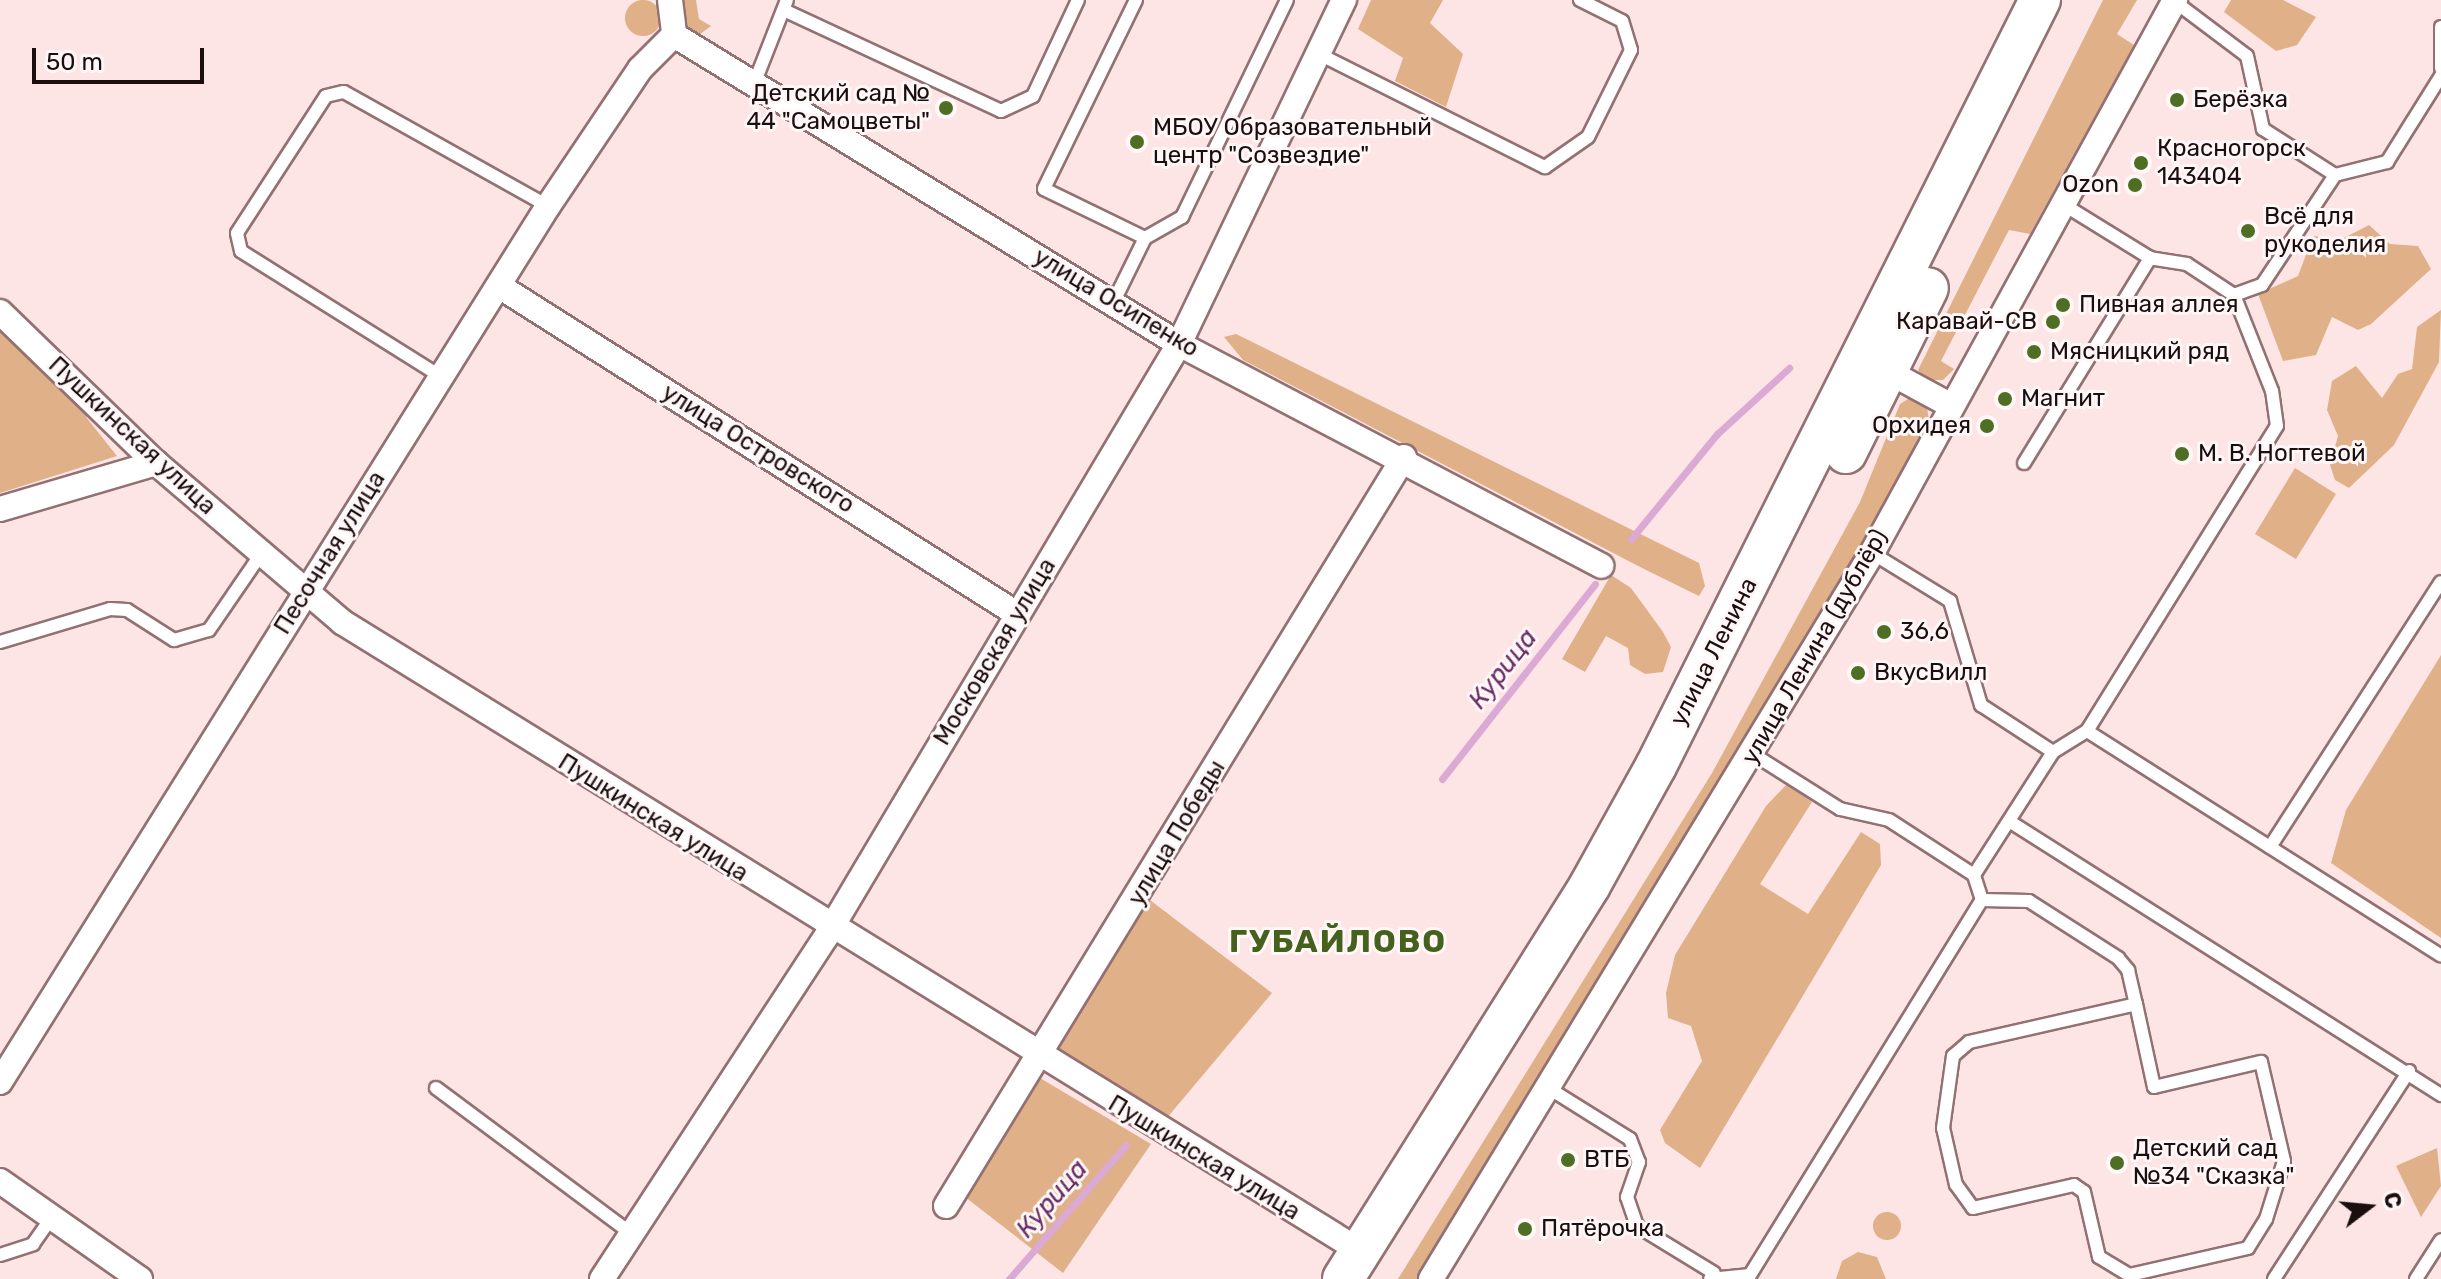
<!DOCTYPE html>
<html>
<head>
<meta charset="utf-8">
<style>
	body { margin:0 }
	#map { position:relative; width:2441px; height:1279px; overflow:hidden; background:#fde5e6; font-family:Rubik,sans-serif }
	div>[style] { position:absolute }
	.green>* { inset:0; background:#e0b088 }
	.round { border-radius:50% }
	.stream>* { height:7px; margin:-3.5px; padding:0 3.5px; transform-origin:3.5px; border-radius:3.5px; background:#daaad5 }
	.roads { filter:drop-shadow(2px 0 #937173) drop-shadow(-2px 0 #937173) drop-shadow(0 2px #937173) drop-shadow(0 -2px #937173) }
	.service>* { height:12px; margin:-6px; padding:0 6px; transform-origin:6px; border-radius:6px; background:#fff }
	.minor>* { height:24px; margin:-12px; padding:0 12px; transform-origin:12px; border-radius:12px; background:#fff }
	.primary>* { height:40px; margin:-20px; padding:0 20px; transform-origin:20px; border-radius:20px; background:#fff }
	.dots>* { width:22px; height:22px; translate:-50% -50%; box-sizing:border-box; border:4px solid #fff7f7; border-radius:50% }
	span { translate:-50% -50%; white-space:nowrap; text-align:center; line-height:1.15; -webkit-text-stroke:6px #fff7f7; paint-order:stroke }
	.poi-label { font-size:24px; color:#1b0e0f }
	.right { translate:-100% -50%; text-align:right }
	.left { translate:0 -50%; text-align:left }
	.street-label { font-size:24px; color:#1b0e0f }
	.water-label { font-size:26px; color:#682f65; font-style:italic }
	.district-label { font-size:32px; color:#45611d; font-weight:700; letter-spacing:2px }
	.north { position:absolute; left:2329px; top:1167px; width:80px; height:80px; -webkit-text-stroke:6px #fff7f7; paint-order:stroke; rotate:74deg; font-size:22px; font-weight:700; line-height:32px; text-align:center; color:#1b0e0f }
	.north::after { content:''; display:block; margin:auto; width:28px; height:36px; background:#1b0e0f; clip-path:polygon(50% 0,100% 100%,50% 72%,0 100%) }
	.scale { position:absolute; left:32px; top:48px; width:172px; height:36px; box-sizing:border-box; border:4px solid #1b0e0f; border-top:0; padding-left:10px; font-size:24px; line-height:28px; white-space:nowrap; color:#1b0e0f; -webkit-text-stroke:6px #fff7f7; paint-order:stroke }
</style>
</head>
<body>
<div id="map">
	<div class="green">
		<i class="round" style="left:625px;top:0;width:36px;height:36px"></i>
		<i style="clip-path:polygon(678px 0,696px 0,699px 19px,711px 26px,696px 37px,680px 17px)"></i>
		<i style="clip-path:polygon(1371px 0,1443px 0,1430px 23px,1463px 54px,1446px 107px,1395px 81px,1403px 58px,1358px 29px)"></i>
		<i style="clip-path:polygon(2103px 0,2137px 0,2117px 34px,2134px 45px,2030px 234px,2009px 230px,1941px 361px,1954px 369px,1943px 380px,1926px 380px,1918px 370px)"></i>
		<i style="clip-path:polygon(2231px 0,2283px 0,2316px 17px,2297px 45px,2276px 51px,2224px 12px)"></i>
		<i style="clip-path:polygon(2369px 225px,2390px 244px,2418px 246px,2431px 269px,2371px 324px,2358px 330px,2332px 317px,2316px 355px,2283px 361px,2258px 294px,2298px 276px,2313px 236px,2342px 239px)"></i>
		<i style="clip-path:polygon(2441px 310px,2439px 362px,2394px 445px,2349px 488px,2335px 480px,2330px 465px,2338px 436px,2327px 410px,2332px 381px,2356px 366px,2382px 398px,2398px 374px,2412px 369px,2417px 327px)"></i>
		<i style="clip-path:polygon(0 312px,104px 412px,86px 417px,117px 456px,0 493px)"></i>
		<i style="clip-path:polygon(1236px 334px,1699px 563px,1705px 586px,1699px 596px,1642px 568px,1243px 360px,1224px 337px)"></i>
		<i style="clip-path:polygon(1911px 397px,1927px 407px,1929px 421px,1846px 574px,1419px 1279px,1398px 1279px,1712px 773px,1860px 502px,1900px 404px)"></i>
		<i style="clip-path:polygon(2295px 468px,2336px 494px,2296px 559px,2255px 534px)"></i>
		<i style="clip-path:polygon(1611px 575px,1631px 588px,1663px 632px,1671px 647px,1663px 672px,1645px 674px,1630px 665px,1628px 648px,1606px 636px,1585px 672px,1562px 659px)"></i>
		<i style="clip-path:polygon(2441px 655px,2441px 938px,2331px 863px,2346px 810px)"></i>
		<i style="clip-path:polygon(1787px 784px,1812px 802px,1760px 884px,1808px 914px,1861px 832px,1880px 844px,1881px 865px,1700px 1168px,1665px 1143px,1660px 1130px,1702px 1061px,1691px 1026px,1668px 1018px,1666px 993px,1675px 955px,1766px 806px)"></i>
		<i style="clip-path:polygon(1146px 897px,1272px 993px,1166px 1119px,1057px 1050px)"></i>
		<i style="clip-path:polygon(1040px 1078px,1151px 1144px,1063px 1273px,965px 1197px)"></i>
		<i style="clip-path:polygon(2437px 1148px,2441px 1186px,2421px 1217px,2396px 1166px)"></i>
		<i class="round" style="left:1873px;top:1212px;width:28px;height:28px"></i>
		<i style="clip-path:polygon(1858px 1252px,1877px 1257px,1886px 1279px,1836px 1279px,1842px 1261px)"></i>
	</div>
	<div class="stream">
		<i style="left:1631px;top:539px;width:136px;rotate:-50.7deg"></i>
		<i style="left:1717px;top:434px;width:98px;rotate:-42.5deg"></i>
		<i style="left:1442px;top:779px;width:248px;rotate:-51.9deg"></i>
		<i style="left:1009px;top:1279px;width:178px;rotate:-48.9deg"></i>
	</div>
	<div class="roads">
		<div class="service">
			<i style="left:1136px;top:0;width:210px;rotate:116deg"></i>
			<i style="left:1044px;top:189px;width:112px;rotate:25.9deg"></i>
			<i style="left:2174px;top:1px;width:91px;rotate:37deg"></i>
			<i style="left:2247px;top:56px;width:75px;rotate:77.6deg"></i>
			<i style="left:2263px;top:129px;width:85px;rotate:32.6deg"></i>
			<i style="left:788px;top:12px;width:235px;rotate:24.9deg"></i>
			<i style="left:1001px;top:111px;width:35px;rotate:-25deg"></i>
			<i style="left:1033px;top:96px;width:106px;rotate:-64.9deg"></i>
			<i style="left:2441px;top:27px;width:41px;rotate:90deg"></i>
			<i style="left:1319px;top:54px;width:253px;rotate:26.6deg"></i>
			<i style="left:1545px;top:167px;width:52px;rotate:-34.9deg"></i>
			<i style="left:1588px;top:137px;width:97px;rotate:-63.7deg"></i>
			<i style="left:1631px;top:50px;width:30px;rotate:-107deg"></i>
			<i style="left:1622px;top:21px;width:47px;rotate:-153.4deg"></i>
			<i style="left:754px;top:84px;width:90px;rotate:-68.6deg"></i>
			<i style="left:2234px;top:295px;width:30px;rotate:-20deg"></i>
			<i style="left:2262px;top:285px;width:132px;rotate:-56.4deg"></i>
			<i style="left:2335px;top:175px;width:54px;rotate:-14deg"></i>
			<i style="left:2387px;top:162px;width:102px;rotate:-57.9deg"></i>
			<i style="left:1113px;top:303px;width:72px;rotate:-63.8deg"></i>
			<i style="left:1145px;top:238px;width:43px;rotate:-29.6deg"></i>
			<i style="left:1182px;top:217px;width:241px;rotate:-64.2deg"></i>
			<i style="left:440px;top:376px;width:235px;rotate:-147.9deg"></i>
			<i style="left:241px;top:251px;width:18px;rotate:-103deg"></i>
			<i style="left:237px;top:233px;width:163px;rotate:-57deg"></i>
			<i style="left:326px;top:96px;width:18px;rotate:-13deg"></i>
			<i style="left:344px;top:92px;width:234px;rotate:29.2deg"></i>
			<i style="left:2024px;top:463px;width:241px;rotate:-58.4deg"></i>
			<i style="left:1872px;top:553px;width:92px;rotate:31.6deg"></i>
			<i style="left:1950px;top:601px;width:109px;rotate:73.4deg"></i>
			<i style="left:1981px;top:705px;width:86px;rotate:33.1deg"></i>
			<i style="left:2053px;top:752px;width:146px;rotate:122.7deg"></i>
			<i style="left:0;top:642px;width:115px;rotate:-16.7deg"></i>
			<i style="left:110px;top:609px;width:17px;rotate:3deg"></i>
			<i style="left:127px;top:610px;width:56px;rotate:32.6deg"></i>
			<i style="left:174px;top:640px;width:36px;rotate:-16deg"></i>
			<i style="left:209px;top:630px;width:92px;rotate:-55.6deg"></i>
			<i style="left:2087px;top:731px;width:419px;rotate:32.4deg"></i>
			<i style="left:2053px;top:752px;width:40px;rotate:-32deg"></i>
			<i style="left:2087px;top:731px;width:359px;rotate:-58.1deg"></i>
			<i style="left:2277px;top:426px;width:35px;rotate:-98deg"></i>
			<i style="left:2272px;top:391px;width:103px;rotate:-111.6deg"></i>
			<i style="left:2234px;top:295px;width:56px;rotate:-146.6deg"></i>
			<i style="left:2187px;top:264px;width:37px;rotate:-171deg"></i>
			<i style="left:2150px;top:258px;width:105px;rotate:-148.3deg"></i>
			<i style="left:2009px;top:821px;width:512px;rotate:32.39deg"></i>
			<i style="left:2270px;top:847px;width:315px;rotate:-57.2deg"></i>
			<i style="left:1982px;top:900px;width:47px;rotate:1.2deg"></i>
			<i style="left:2029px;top:901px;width:106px;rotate:32.6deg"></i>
			<i style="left:2118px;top:958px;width:16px;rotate:50deg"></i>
			<i style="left:2128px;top:970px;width:35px;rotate:77deg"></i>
			<i style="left:2136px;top:1004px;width:85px;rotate:77.8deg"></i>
			<i style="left:2154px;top:1087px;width:110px;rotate:-13.2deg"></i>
			<i style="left:2261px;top:1062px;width:102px;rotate:76.9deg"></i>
			<i style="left:2284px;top:1161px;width:61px;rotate:107.2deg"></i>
			<i style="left:2266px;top:1219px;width:34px;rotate:122deg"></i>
			<i style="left:2248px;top:1248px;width:122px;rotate:167.2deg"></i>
			<i style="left:2129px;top:1275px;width:35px;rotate:-149deg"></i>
			<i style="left:2099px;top:1257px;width:67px;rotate:-103deg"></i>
			<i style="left:2084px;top:1192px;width:12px;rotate:-145deg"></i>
			<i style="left:2074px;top:1185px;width:104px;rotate:167.2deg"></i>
			<i style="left:1973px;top:1208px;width:29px;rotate:-126deg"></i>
			<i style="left:1956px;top:1185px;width:58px;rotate:-102.8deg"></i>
			<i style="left:1943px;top:1128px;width:73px;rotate:-82.1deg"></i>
			<i style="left:1953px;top:1056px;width:21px;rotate:-41deg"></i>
			<i style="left:1969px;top:1042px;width:171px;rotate:-12.8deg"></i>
			<i style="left:436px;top:1088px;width:244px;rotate:36.7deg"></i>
			<i style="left:1550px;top:1089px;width:94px;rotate:32deg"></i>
			<i style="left:1630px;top:1139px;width:25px;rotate:69deg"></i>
			<i style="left:1639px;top:1162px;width:37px;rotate:109deg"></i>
			<i style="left:1627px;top:1197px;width:31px;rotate:71deg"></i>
			<i style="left:1637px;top:1226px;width:90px;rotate:31.4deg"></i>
			<i style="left:0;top:1255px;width:35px;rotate:-18deg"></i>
			<i style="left:33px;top:1244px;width:33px;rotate:-55deg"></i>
			<i style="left:1710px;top:1279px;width:40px;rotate:-5.7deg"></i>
			<i style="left:1750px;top:1275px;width:441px;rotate:-58.3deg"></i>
			<i style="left:1982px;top:900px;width:26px;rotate:-108deg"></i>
			<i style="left:1974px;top:875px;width:101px;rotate:-147.1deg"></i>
			<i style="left:1889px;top:820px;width:50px;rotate:-167.3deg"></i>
			<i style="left:1840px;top:809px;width:103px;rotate:-147.7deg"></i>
			<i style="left:2274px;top:1279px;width:248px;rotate:-57deg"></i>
			<i style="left:2416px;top:1279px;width:46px;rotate:-57.3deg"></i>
		</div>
		<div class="minor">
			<i style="left:670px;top:0;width:35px;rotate:83deg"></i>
			<i style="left:674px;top:35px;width:592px;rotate:31.46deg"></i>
			<i style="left:1179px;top:344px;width:477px;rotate:27.7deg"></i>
			<i style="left:499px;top:286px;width:613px;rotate:32.34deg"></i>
			<i style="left:0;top:312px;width:217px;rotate:44.1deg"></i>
			<i style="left:156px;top:463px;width:245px;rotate:40.5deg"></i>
			<i style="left:342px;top:622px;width:1197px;rotate:31.71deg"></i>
			<i style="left:1887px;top:371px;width:72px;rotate:28.4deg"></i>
			<i style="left:0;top:509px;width:163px;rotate:-16.4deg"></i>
			<i style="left:0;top:1082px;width:1033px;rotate:-57.97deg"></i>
			<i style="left:548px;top:206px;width:165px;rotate:-56.1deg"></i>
			<i style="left:640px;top:69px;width:48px;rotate:-45deg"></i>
			<i style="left:0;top:1181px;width:171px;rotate:35deg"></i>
			<i style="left:946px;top:1206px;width:878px;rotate:-58.55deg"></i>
			<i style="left:602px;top:1279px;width:417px;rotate:-56.8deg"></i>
			<i style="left:830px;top:930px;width:682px;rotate:-59.22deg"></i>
			<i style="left:1179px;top:344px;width:382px;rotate:-64.4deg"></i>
			<i style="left:1431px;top:1279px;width:849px;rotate:-58.72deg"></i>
			<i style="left:1872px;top:553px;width:631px;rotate:-61.28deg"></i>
		</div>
		<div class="primary">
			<i style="left:1846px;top:453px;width:184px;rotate:-63.6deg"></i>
			<i style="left:1343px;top:1279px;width:465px;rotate:-57.9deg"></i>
			<i style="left:1590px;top:885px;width:136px;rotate:-61deg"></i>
			<i style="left:1656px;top:766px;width:857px;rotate:-63.38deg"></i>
		</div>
	</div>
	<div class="dots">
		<i style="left:2177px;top:100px;background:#4e6e23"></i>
		<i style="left:946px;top:108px;background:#4e6e23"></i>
		<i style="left:1137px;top:142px;background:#4e6e23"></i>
		<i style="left:2141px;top:163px;background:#4e6e23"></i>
		<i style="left:2135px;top:185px;background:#4e6e23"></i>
		<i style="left:2248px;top:231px;background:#4e6e23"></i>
		<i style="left:2063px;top:305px;background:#4e6e23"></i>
		<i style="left:2053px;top:322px;background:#4e6e23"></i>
		<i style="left:2034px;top:352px;background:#4e6e23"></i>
		<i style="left:2005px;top:399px;background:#4e6e23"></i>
		<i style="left:1987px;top:426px;background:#4e6e23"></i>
		<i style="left:2182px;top:454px;background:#4e6e23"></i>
		<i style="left:1884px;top:632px;background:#4e6e23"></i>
		<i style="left:1858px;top:673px;background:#4e6e23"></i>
		<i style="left:1568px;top:1160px;background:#4e6e23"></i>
		<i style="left:2117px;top:1163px;background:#4e6e23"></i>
		<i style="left:1525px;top:1229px;background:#4e6e23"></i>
	</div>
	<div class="poi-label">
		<span class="right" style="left:930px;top:108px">Детский сад №<br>44 "Самоцветы"</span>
		<span class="left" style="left:2193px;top:100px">Берёзка</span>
		<span class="left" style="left:1153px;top:142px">МБОУ Образовательный<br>центр "Созвездие"</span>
		<span class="left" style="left:2157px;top:163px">Красногорск<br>143404</span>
		<span class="right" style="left:2119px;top:185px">Ozon</span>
		<span class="left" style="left:2264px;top:231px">Всё для<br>рукоделия</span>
		<span class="left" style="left:2079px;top:305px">Пивная аллея</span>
		<span class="right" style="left:2037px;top:322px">Каравай-СВ</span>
		<span class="left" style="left:2050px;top:352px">Мясницкий ряд</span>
		<span class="left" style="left:2021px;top:399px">Магнит</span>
		<span class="right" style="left:1971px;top:426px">Орхидея</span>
		<span class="left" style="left:2198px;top:454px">М. В. Ногтевой</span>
		<span class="left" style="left:1900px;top:632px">36,6</span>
		<span class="left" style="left:1874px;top:673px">ВкусВилл</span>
		<span class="left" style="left:2133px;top:1163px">Детский сад<br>№34 "Сказка"</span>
		<span class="left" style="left:1584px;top:1160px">ВТБ</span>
		<span class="left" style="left:1541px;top:1229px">Пятёрочка</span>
	</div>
	<div class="street-label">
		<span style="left:1116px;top:303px;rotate:31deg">улица Осипенко</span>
		<span style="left:132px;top:436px;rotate:43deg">Пушкинская улица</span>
		<span style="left:758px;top:449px;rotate:32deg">улица Островского</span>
		<span style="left:330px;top:553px;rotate:-58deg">Песочная улица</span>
		<span style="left:1815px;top:647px;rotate:-60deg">улица Ленина (дублёр)</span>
		<span style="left:995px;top:652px;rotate:-59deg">Московская улица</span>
		<span style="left:1714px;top:652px;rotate:-63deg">улица Ленина</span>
		<span style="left:653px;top:818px;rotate:32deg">Пушкинская улица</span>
		<span style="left:1177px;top:833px;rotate:-59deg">улица Победы</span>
		<span style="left:1204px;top:1158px;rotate:31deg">Пушкинская улица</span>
	</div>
	<div class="water-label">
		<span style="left:1503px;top:669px;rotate:-52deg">Курица</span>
		<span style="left:1052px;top:1199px;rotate:-49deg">Курица</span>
	</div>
	<div class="district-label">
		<span style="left:1338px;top:941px">ГУБАЙЛОВО</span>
	</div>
	<div class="north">С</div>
	<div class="scale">50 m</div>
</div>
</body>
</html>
